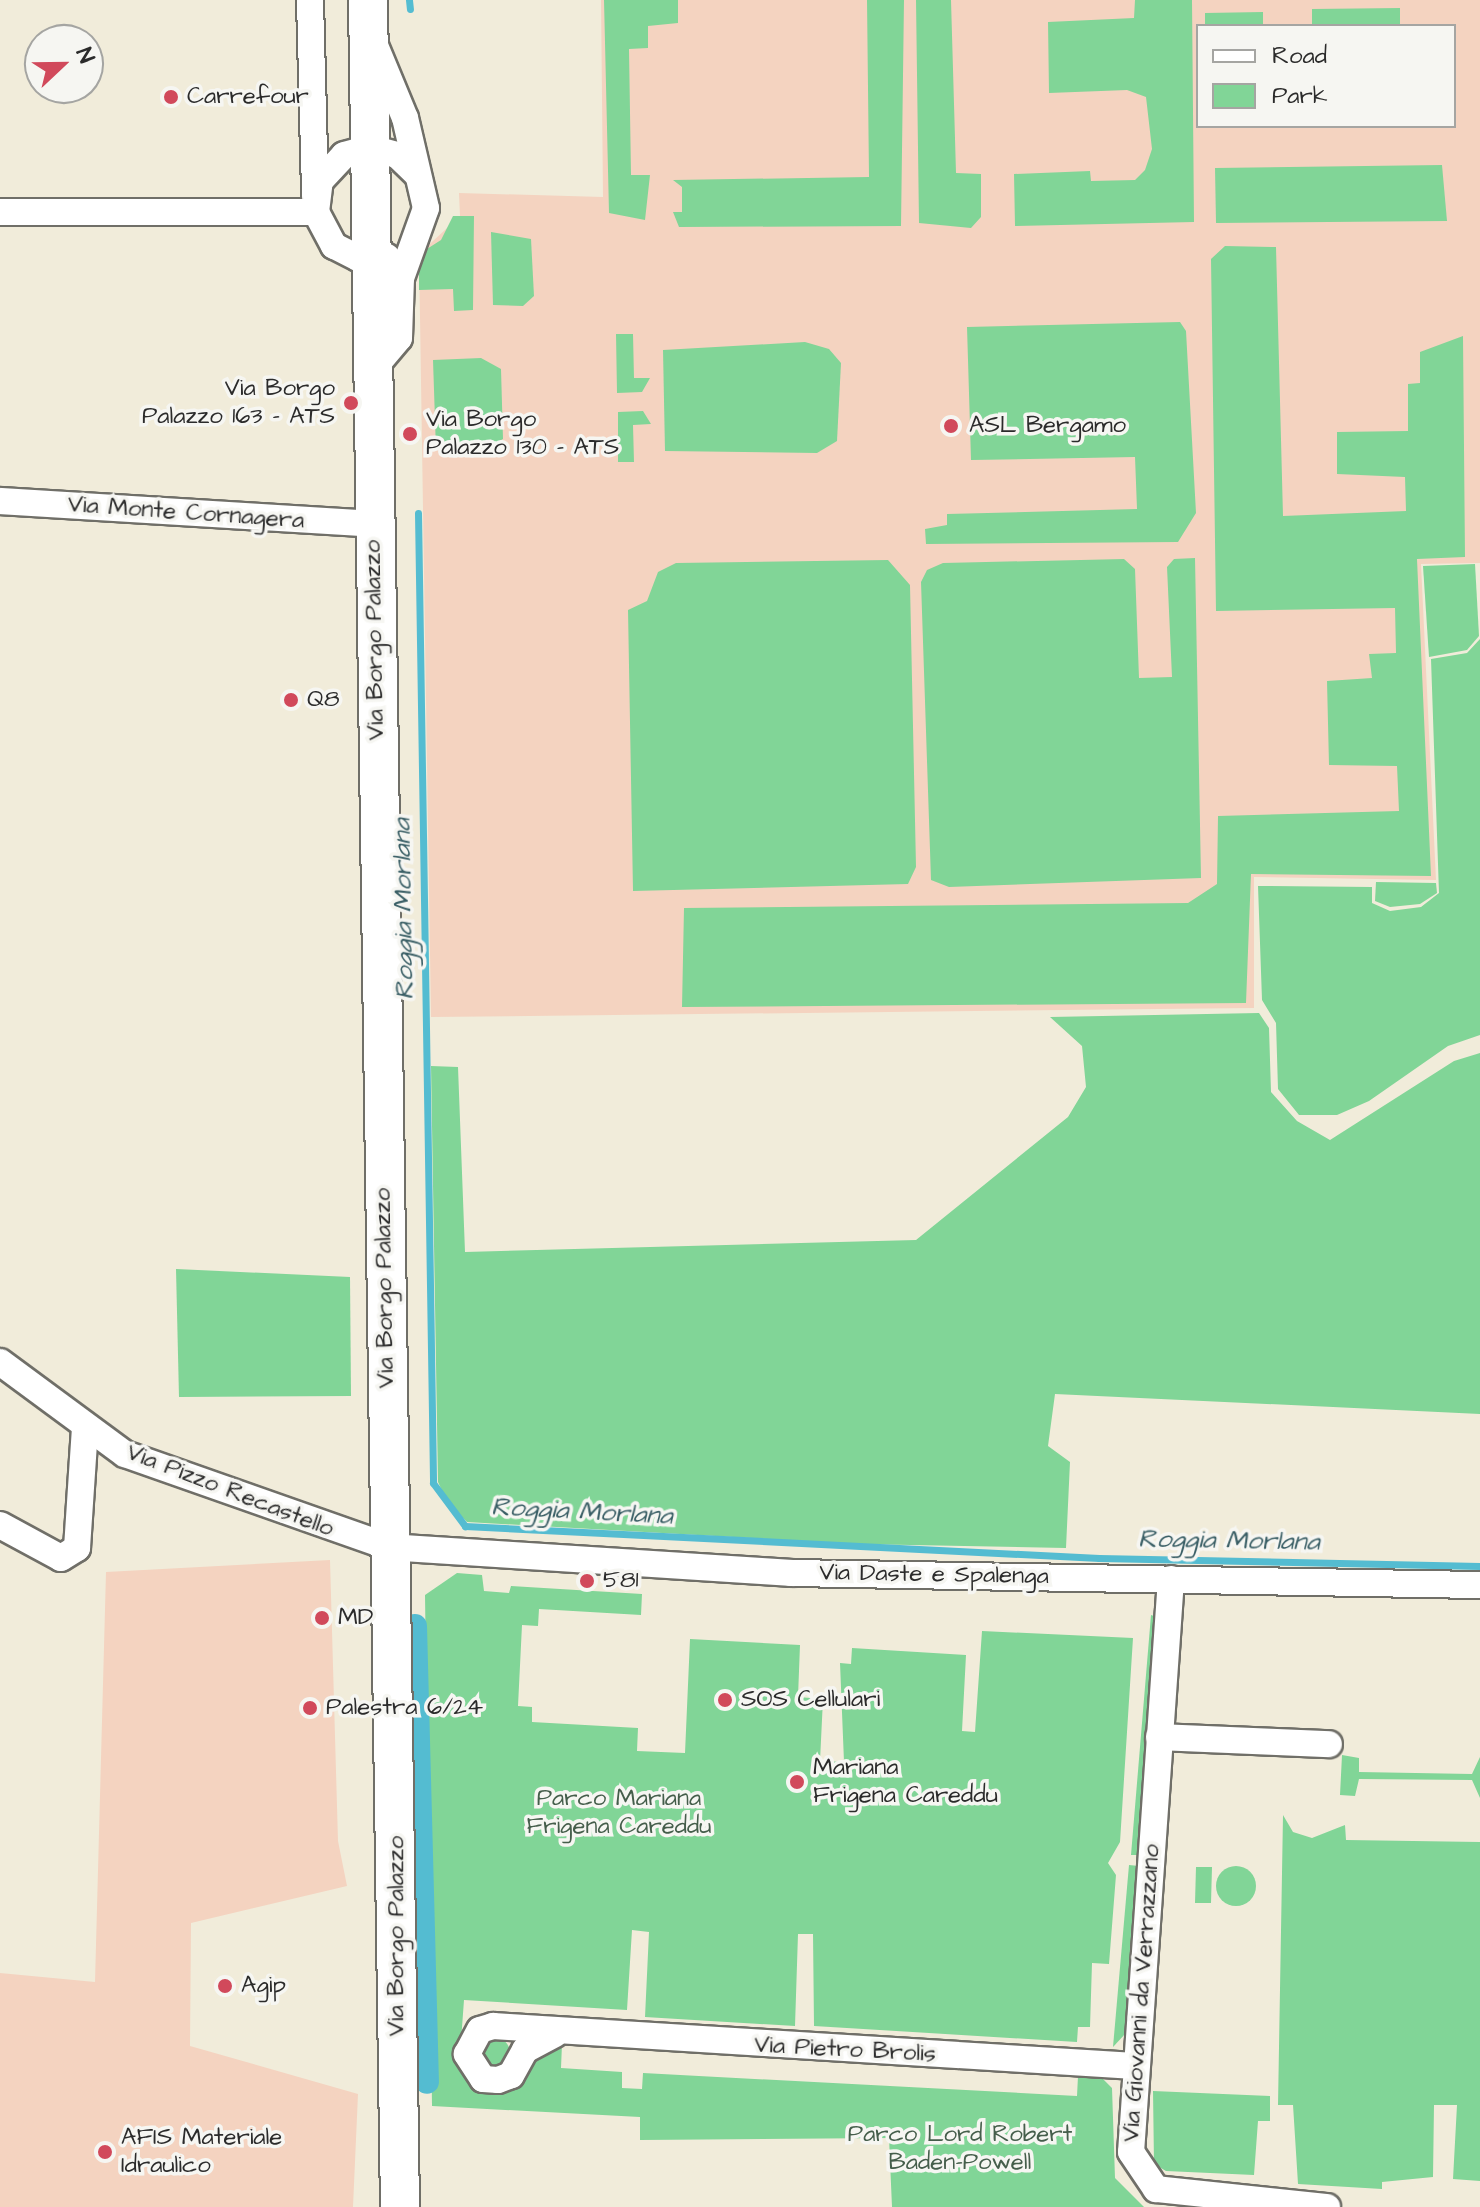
<!DOCTYPE html>
<html>
<head>
<meta charset="utf-8">
<style>
	body { margin:0 }
	#map { position:relative; width:1480px; height:2207px; overflow:hidden; background:#f1ecda; font-family:"Architects Daughter",sans-serif }
	div>[style] { position:absolute }
	.built>* { inset:0; background:#f4d3c0 }
	.green>* { inset:0; background:#81d597 }
	.round { border-radius:50% }
	.stream>* { height:7px; margin:-3.5px; padding:0 3.5px; transform-origin:3.5px; border-radius:3.5px; background:#54bcd1 }
	.canal>* { height:24px; margin:-12px; padding:0 12px; transform-origin:12px; border-radius:12px; background:#54bcd1 }
	.roads { filter:drop-shadow(2px 0 #706f68) drop-shadow(-2px 0 #706f68) drop-shadow(0 2px #706f68) drop-shadow(0 -2px #706f68) }
	.street>* { height:26px; margin:-13px; padding:0 13px; transform-origin:13px; border-radius:13px; background:#fff }
	.secondary>* { height:38px; margin:-19px; padding:0 19px; transform-origin:19px; border-radius:19px; background:#fff }
	.dots>* { width:22px; height:22px; translate:-50% -50%; box-sizing:border-box; border:4px solid #f6f6f2; border-radius:50% }
	span { translate:-50% -50%; white-space:nowrap; text-align:center; line-height:1.15; -webkit-text-stroke:7px #f6f6f2; paint-order:stroke }
	.poi-label { font-size:24px; color:#2b2b2b }
	.left { translate:0 -50%; text-align:left }
	.right { translate:-100% -50%; text-align:right }
	.street-label { font-size:24px; color:#2b2b2b }
	.park-label { font-size:24px; color:#455e4b }
	.water-label { font-size:26px; color:#395e65; font-style:italic }
	.legend { position:absolute; left:1196px; top:24px; width:260px; height:104px; box-sizing:border-box; background:#f6f6f2; border:2px solid #a5a5a2; margin:0; padding:10px 14px; list-style:none; font-size:24px; color:#2b2b2b }
	.legend li { display:flex; align-items:center; gap:16px; height:40px }
	.legend b { width:40px; border:2px solid #a5a5a2 }
	.north { position:absolute; left:24px; top:24px; width:80px; height:80px; box-sizing:border-box; background:#f6f6f2; border:2px solid #a5a5a2; border-radius:50%; rotate:68deg; font-size:22px; font-weight:700; line-height:32px; text-align:center; color:#2b2b2b }
	.north::after { content:''; display:block; margin:auto; width:28px; height:36px; background:#d1495b; clip-path:polygon(50% 0,100% 100%,50% 72%,0 100%) }
</style>
</head>
<body>
<div id="map">
	<div class="built">
		<i style="clip-path:polygon(evenodd,601px 0,1480px 0,1480px 563px,1421px 564px,1436px 880px,1254px 877px,1254px 1008px,431px 1017px,419px 254px,460px 216px,459px 193px,603px 197px,601px 0,1198px 26px,1454px 26px,1454px 126px,1198px 126px,1198px 26px)"></i>
		<i style="clip-path:polygon(330px 1560px,338px 1841px,347px 1886px,191px 1923px,190px 2046px,358px 2094px,353px 2207px,0 2207px,0 1973px,95px 1982px,106px 1572px)"></i>
	</div>
	<div class="green">
		<i style="clip-path:polygon(604px 0,678px 0,678px 23px,648px 26px,648px 48px,629px 49px,631px 175px,650px 175px,645px 220px,609px 213px)"></i>
		<i style="clip-path:polygon(867px 0,904px 0,901px 226px,679px 227px,673px 212px,682px 212px,682px 187px,673px 180px,869px 177px)"></i>
		<i style="clip-path:polygon(916px 0,951px 0,956px 173px,981px 174px,981px 217px,971px 228px,919px 223px)"></i>
		<i style="clip-path:polygon(1135px 0,1192px 0,1194px 222px,1015px 226px,1014px 174px,1090px 171px,1091px 181px,1135px 180px,1145px 170px,1152px 149px,1146px 97px,1127px 90px,1049px 93px,1048px 22px,1134px 18px)"></i>
		<i style="clip-path:polygon(1400px 8px,1400px 26px,1312px 26px,1312px 9px)"></i>
		<i style="clip-path:polygon(1263px 12px,1263px 26px,1205px 26px,1205px 13px)"></i>
		<i style="clip-path:polygon(1442px 165px,1447px 221px,1216px 223px,1215px 168px)"></i>
		<i style="clip-path:polygon(453px 216px,474px 216px,473px 310px,454px 311px,453px 289px,419px 290px,419px 254px,441px 240px)"></i>
		<i style="clip-path:polygon(491px 232px,531px 239px,534px 296px,523px 306px,493px 305px)"></i>
		<i style="clip-path:polygon(1225px 246px,1276px 247px,1283px 516px,1406px 511px,1405px 477px,1337px 474px,1337px 432px,1408px 431px,1408px 384px,1420px 383px,1420px 352px,1463px 336px,1465px 557px,1417px 559px,1431px 876px,1251px 874px,1246px 1003px,682px 1007px,684px 908px,1188px 903px,1217px 884px,1218px 816px,1399px 811px,1397px 766px,1329px 765px,1327px 681px,1372px 678px,1369px 654px,1396px 653px,1395px 608px,1216px 611px,1211px 259px)"></i>
		<i style="clip-path:polygon(1180px 322px,1186px 331px,1196px 513px,1178px 542px,926px 544px,925px 529px,947px 525px,947px 514px,1137px 509px,1135px 457px,971px 460px,967px 327px)"></i>
		<i style="clip-path:polygon(616px 334px,633px 334px,634px 378px,650px 378px,642px 392px,617px 393px)"></i>
		<i style="clip-path:polygon(805px 342px,829px 349px,841px 363px,837px 441px,817px 453px,665px 451px,663px 350px)"></i>
		<i style="clip-path:polygon(481px 358px,501px 369px,503px 439px,484px 449px,436px 450px,433px 360px)"></i>
		<i style="clip-path:polygon(643px 411px,651px 424px,633px 425px,634px 462px,618px 462px,618px 412px)"></i>
		<i style="clip-path:polygon(1195px 558px,1201px 878px,949px 887px,931px 880px,921px 582px,927px 570px,943px 563px,1124px 559px,1135px 569px,1139px 678px,1172px 677px,1167px 567px,1174px 559px)"></i>
		<i style="clip-path:polygon(888px 560px,910px 585px,916px 867px,908px 884px,633px 891px,628px 610px,647px 601px,658px 572px,676px 563px)"></i>
		<i style="clip-path:polygon(1475px 564px,1479px 636px,1467px 650px,1429px 657px,1423px 566px)"></i>
		<i style="clip-path:polygon(1480px 639px,1480px 1035px,1448px 1046px,1369px 1101px,1337px 1115px,1299px 1115px,1278px 1089px,1276px 1023px,1262px 1000px,1258px 886px,1372px 887px,1372px 903px,1390px 911px,1421px 907px,1439px 893px,1431px 659px,1467px 653px)"></i>
		<i style="clip-path:polygon(1376px 882px,1436px 883px,1437px 893px,1420px 904px,1390px 907px,1375px 901px)"></i>
		<i style="clip-path:polygon(1259px 1013px,1269px 1028px,1271px 1092px,1297px 1121px,1330px 1140px,1454px 1061px,1480px 1053px,1480px 1414px,1055px 1394px,1048px 1446px,1070px 1462px,1066px 1548px,857px 1544px,467px 1522px,447px 1501px,438px 1482px,431px 1066px,458px 1067px,465px 1252px,916px 1240px,1068px 1117px,1086px 1087px,1082px 1046px,1050px 1017px)"></i>
		<i style="clip-path:polygon(176px 1269px,350px 1277px,351px 1396px,179px 1397px)"></i>
		<i style="clip-path:polygon(457px 1573px,482px 1575px,484px 1591px,509px 1593px,511px 1586px,642px 1594px,641px 1615px,539px 1609px,538px 1626px,522px 1625px,518px 1706px,532px 1707px,532px 1722px,638px 1728px,637px 1751px,685px 1753px,690px 1639px,800px 1645px,798px 1697px,823px 1699px,820px 1761px,844px 1762px,840px 1663px,851px 1664px,852px 1648px,966px 1655px,962px 1731px,975px 1732px,982px 1631px,1133px 1638px,1120px 1842px,1108px 1863px,1116px 1875px,1109px 1964px,1092px 1963px,1090px 2027px,1078px 2027px,1077px 2042px,814px 2026px,813px 1934px,798px 1934px,795px 2026px,645px 2017px,649px 1932px,632px 1930px,627px 2010px,464px 2000px,460px 2055px,467px 2075px,562px 2044px,561px 2068px,622px 2072px,622px 2088px,642px 2089px,643px 2073px,1077px 2096px,1078px 2076px,1102px 2078px,1112px 2088px,1115px 2178px,1144px 2207px,892px 2207px,889px 2138px,640px 2140px,640px 2117px,432px 2106px,425px 1595px)"></i>
		<i style="clip-path:polygon(1151px 1615px,1157px 1617px,1141px 1855px,1131px 1855px)"></i>
		<i style="clip-path:polygon(1342px 1755px,1359px 1758px,1359px 1772px,1472px 1774px,1480px 1757px,1480px 1798px,1472px 1780px,1359px 1779px,1355px 1796px,1340px 1795px)"></i>
		<i style="clip-path:polygon(1283px 1815px,1293px 1832px,1312px 1838px,1345px 1825px,1346px 1840px,1480px 1842px,1480px 2181px,1453px 2179px,1457px 2105px,1434px 2105px,1433px 2177px,1382px 2182px,1382px 2189px,1298px 2184px,1293px 2105px,1278px 2105px)"></i>
		<i style="clip-path:polygon(1129px 1865px,1139px 1866px,1126px 2033px,1113px 2047px)"></i>
		<i class="round" style="left:1216px;top:1866px;width:40px;height:40px"></i>
		<i style="clip-path:polygon(1196px 1867px,1212px 1867px,1211px 1903px,1195px 1903px)"></i>
		<i class="round" style="left:478px;top:2037px;width:32px;height:32px"></i>
		<i style="clip-path:polygon(1153px 2091px,1270px 2096px,1270px 2121px,1258px 2121px,1254px 2175px,1166px 2171px,1154px 2164px)"></i>
	</div>
	<div class="stream">
		<i style="left:409px;top:0;width:9px;rotate:84deg"></i>
		<i style="left:418px;top:513px;width:970px;rotate:89.11deg"></i>
		<i style="left:433px;top:1483px;width:54px;rotate:53.3deg"></i>
		<i style="left:465px;top:1526px;width:635px;rotate:2.89deg"></i>
		<i style="left:1099px;top:1558px;width:381px;rotate:1.2deg"></i>
	</div>
	<div class="canal">
		<i style="left:415px;top:1626px;width:456px;rotate:88.5deg"></i>
	</div>
	<div class="roads">
		<div class="street">
			<i style="left:310px;top:0;width:196px;rotate:88.5deg"></i>
			<i style="left:0;top:212px;width:316px"></i>
			<i style="left:387px;top:257px;width:29px;rotate:178deg"></i>
			<i style="left:358px;top:258px;width:27px;rotate:-153deg"></i>
			<i style="left:334px;top:246px;width:38px;rotate:-118deg"></i>
			<i style="left:316px;top:212px;width:31px;rotate:-83deg"></i>
			<i style="left:320px;top:181px;width:35px;rotate:-47deg"></i>
			<i style="left:344px;top:155px;width:28px;rotate:-15deg"></i>
			<i style="left:371px;top:148px;width:27px;rotate:15deg"></i>
			<i style="left:397px;top:155px;width:28px;rotate:44deg"></i>
			<i style="left:373px;top:369px;width:40px;rotate:-50deg"></i>
			<i style="left:399px;top:338px;width:60px;rotate:-88.1deg"></i>
			<i style="left:401px;top:278px;width:74px;rotate:-70.3deg"></i>
			<i style="left:426px;top:208px;width:92px;rotate:-103.1deg"></i>
			<i style="left:405px;top:118px;width:76px;rotate:-112.5deg"></i>
			<i style="left:0;top:501px;width:374px;rotate:3.5deg"></i>
			<i style="left:0;top:1362px;width:155px;rotate:36.4deg"></i>
			<i style="left:125px;top:1454px;width:280px;rotate:19.4deg"></i>
			<i style="left:389px;top:1547px;width:403px;rotate:3.7deg"></i>
			<i style="left:791px;top:1573px;width:689px;rotate:1deg"></i>
			<i style="left:0;top:1525px;width:69px;rotate:28.4deg"></i>
			<i style="left:61px;top:1558px;width:19px;rotate:-32deg"></i>
			<i style="left:77px;top:1548px;width:121px;rotate:-86.2deg"></i>
			<i style="left:1171px;top:1579px;width:574px;rotate:93.99deg"></i>
			<i style="left:1131px;top:2152px;width:45px;rotate:56deg"></i>
			<i style="left:1156px;top:2189px;width:172px;rotate:6deg"></i>
			<i style="left:1159px;top:1737px;width:170px;rotate:2.4deg"></i>
			<i style="left:555px;top:2034px;width:34px;rotate:152deg"></i>
			<i style="left:525px;top:2050px;width:29px;rotate:119deg"></i>
			<i style="left:511px;top:2075px;width:14px;rotate:159deg"></i>
			<i style="left:498px;top:2080px;width:15px;rotate:-176deg"></i>
			<i style="left:483px;top:2079px;width:30px;rotate:-123deg"></i>
			<i style="left:467px;top:2054px;width:27px;rotate:-62deg"></i>
			<i style="left:480px;top:2030px;width:14px;rotate:-17deg"></i>
			<i style="left:493px;top:2026px;width:643px;rotate:3.57deg"></i>
		</div>
		<div class="secondary">
			<i style="left:368px;top:0;width:2207px;rotate:89.17deg"></i>
		</div>
	</div>
	<div class="dots">
		<i style="left:171px;top:97px;background:#d1495b"></i>
		<i style="left:351px;top:403px;background:#d1495b"></i>
		<i style="left:951px;top:426px;background:#d1495b"></i>
		<i style="left:410px;top:434px;background:#d1495b"></i>
		<i style="left:291px;top:700px;background:#d1495b"></i>
		<i style="left:587px;top:1581px;background:#d1495b"></i>
		<i style="left:322px;top:1618px;background:#d1495b"></i>
		<i style="left:725px;top:1700px;background:#d1495b"></i>
		<i style="left:310px;top:1708px;background:#d1495b"></i>
		<i style="left:797px;top:1782px;background:#d1495b"></i>
		<i style="left:225px;top:1986px;background:#d1495b"></i>
		<i style="left:105px;top:2152px;background:#d1495b"></i>
	</div>
	<div class="poi-label">
		<span class="left" style="left:187px;top:97px">Carrefour</span>
		<span class="right" style="left:335px;top:403px">Via Borgo<br>Palazzo 163 - ATS</span>
		<span class="left" style="left:426px;top:434px">Via Borgo<br>Palazzo 130 - ATS</span>
		<span class="left" style="left:969px;top:426px">ASL Bergamo</span>
		<span class="left" style="left:307px;top:700px">Q8</span>
		<span class="left" style="left:603px;top:1581px">581</span>
		<span class="left" style="left:338px;top:1618px">MD</span>
		<span class="left" style="left:741px;top:1700px">SOS Cellulari</span>
		<span class="left" style="left:326px;top:1708px">Palestra 6/24</span>
		<span class="left" style="left:813px;top:1782px">Mariana<br>Frigena Careddu</span>
		<span class="left" style="left:241px;top:1986px">Agip</span>
		<span class="left" style="left:121px;top:2152px">AFIS Materiale<br>Idraulico</span>
	</div>
	<div class="street-label">
		<span style="left:186px;top:513px;rotate:4deg">Via Monte Cornagera</span>
		<span style="left:375px;top:640px;rotate:-91deg">Via Borgo Palazzo</span>
		<span style="left:385px;top:1288px;rotate:-91deg">Via Borgo Palazzo</span>
		<span style="left:230px;top:1491px;rotate:21deg">Via Pizzo Recastello</span>
		<span style="left:934px;top:1575px;rotate:1deg">Via Daste e Spalenga</span>
		<span style="left:397px;top:1936px;rotate:-90deg">Via Borgo Palazzo</span>
		<span style="left:1142px;top:1993px;rotate:-86deg">Via Giovanni da Verrazzano</span>
		<span style="left:845px;top:2050px;rotate:3deg">Via Pietro Brolis</span>
	</div>
	<div class="park-label">
		<span style="left:619px;top:1813px">Parco Mariana<br>Frigena Careddu</span>
		<span style="left:960px;top:2149px">Parco Lord Robert<br>Baden-Powell</span>
	</div>
	<div class="water-label">
		<span style="left:404px;top:909px;rotate:-91deg">Roggia Morlana</span>
		<span style="left:582px;top:1512px;rotate:3deg">Roggia Morlana</span>
		<span style="left:1229px;top:1541px;rotate:1deg">Roggia Morlana</span>
	</div>
	<ul class="legend">
	<li><b style="height:10px;background:#fff"></b>Road</li>
	<li><b style="height:22px;background:#81d597"></b>Park</li>
	</ul>
	<div class="north">N</div>
</div>
</body>
</html>
